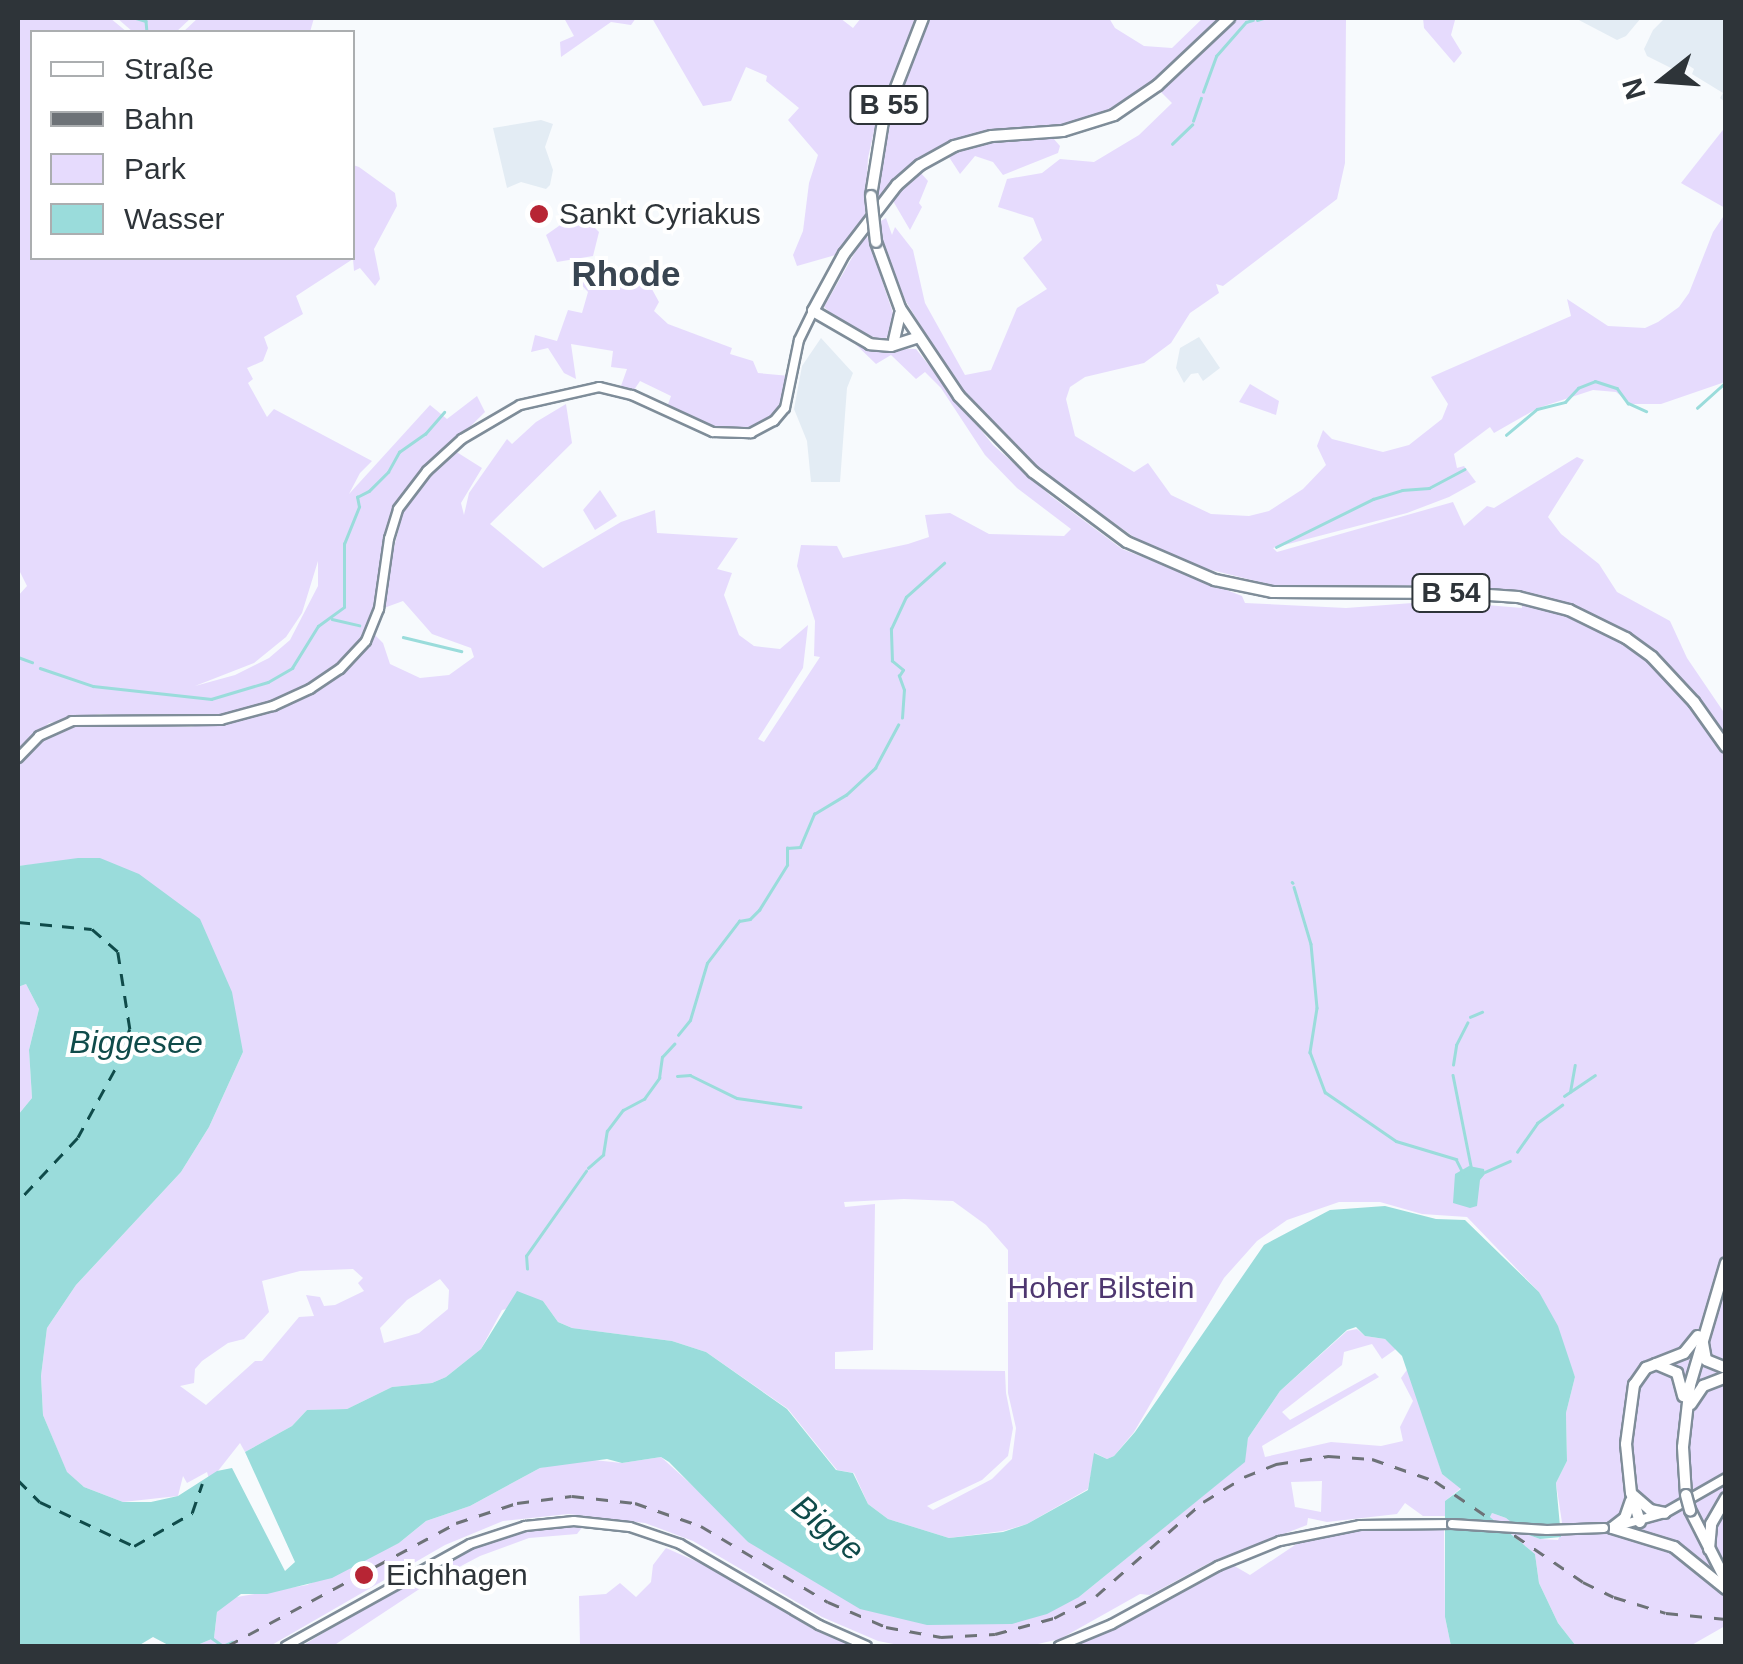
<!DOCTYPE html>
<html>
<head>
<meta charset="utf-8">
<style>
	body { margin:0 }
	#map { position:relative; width:1743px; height:1664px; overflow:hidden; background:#f7fafd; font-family:Helvetica,sans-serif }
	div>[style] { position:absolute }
	.built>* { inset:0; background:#e3ecf4 }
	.green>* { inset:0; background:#e6dbfd }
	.water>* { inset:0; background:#9adcdb }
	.stream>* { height:2.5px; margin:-1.25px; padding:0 1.25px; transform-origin:1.25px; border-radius:1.25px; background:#9adcdb }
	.ferry>* { height:2.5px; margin-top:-1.25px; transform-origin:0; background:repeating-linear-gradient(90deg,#0f4b4a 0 12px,transparent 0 22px) }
	.roads { filter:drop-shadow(2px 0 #7f8d99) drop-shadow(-2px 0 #7f8d99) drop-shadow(0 2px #7f8d99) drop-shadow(0 -2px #7f8d99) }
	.secondary>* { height:8px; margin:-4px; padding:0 4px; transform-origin:4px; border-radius:4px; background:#fff }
	.primary>* { height:10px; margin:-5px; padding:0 5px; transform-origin:5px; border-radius:5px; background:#fff }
	.rail>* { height:2.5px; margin-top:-1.25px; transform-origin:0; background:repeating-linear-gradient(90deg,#6d7277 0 12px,transparent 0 24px) }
	.bridges { filter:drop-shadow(2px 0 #7f8d99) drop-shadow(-2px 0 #7f8d99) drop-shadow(0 2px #7f8d99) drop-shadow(0 -2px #7f8d99) }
	.secondary-bridge>* { height:8px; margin:-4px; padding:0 4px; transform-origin:4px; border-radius:4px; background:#fff }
	.primary-bridge>* { height:10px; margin:-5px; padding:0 5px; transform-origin:5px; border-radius:5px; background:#fff }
	.dots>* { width:28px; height:28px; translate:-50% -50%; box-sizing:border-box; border:5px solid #fff; border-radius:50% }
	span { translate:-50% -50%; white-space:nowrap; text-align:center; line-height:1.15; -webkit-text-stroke:8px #fff; paint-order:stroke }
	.shield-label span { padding:2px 8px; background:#fff; border:2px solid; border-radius:8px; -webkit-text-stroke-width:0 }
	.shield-label { font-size:28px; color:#2e3439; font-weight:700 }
	.poi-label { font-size:30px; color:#2e3439 }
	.left { translate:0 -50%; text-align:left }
	.park-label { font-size:30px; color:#4e3770 }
	.water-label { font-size:32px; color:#0f4b4a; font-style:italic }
	.quarter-label { font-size:35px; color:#394551; font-weight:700 }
	.frame { position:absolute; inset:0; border:20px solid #2e3439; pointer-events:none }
	.legend { position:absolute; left:30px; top:30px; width:325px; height:230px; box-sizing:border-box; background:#fff; border:2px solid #abaeb0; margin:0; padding:12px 18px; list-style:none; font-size:30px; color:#2e3439 }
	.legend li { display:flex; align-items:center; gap:20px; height:50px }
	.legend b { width:50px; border:2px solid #abaeb0 }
	.north { position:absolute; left:1613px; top:30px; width:100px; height:100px; -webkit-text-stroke:8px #fff; paint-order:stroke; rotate:253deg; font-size:28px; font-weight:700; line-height:40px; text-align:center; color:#2e3439 }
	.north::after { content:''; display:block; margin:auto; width:35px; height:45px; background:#2e3439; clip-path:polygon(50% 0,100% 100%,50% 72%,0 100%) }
</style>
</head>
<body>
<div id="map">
	<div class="built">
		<i style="clip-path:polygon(1575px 18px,1641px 18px,1626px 36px,1617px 40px)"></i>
		<i style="clip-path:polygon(1665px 18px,1725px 18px,1725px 102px,1720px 98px,1723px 93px,1692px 74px,1694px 69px,1682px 61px,1675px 70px,1647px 56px,1644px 49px,1653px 30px)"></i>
		<i style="clip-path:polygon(541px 120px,553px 124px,545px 147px,553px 170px,550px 185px,546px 189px,521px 182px,507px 188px,493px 128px)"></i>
		<i style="clip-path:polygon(1199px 337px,1220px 368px,1203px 381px,1198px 373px,1191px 374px,1184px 383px,1176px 368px,1180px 348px)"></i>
		<i style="clip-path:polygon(821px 338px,853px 373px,847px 388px,840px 482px,811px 482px,807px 441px,794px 409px,802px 366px)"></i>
	</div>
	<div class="green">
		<i style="clip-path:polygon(evenodd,18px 18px,110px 18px,127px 32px,32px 32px,32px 258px,352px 258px,353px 165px,359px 167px,395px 193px,397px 206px,374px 249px,380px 279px,375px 286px,360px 268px,354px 271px,353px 259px,296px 296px,303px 314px,264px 337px,268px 348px,263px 361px,247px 368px,253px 379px,248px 383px,267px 417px,274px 409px,372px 461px,360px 473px,349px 494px,430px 405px,447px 419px,477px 396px,485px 412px,402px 494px,389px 522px,373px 615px,364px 636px,334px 668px,272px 703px,220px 716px,179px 719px,100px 714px,49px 723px,18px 752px,18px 596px,27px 586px,18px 568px,18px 18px,318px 561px,318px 586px,290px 640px,269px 658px,235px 675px,195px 686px,254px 663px,286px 637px,302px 613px,318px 561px)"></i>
		<i style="clip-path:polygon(117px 18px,191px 18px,176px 32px,133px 32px)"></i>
		<i style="clip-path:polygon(198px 18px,314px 18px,310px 32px,183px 32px)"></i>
		<i style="clip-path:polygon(564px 18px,636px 18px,631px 25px,611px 22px,561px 57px,560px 42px,574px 36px)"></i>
		<i style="clip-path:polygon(652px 18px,840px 18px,853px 28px,861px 18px,917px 18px,876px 122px,868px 158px,865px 215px,839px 254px,797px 266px,793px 255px,803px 231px,809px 183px,818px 155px,788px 120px,799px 108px,766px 81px,767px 76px,746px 67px,731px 101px,703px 106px)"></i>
		<i style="clip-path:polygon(928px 18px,1109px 18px,1115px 28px,1144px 46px,1172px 48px,1203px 18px,1225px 18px,1171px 68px,1097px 117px,1055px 129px,992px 133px,926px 157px,877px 200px,888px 122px)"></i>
		<i style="clip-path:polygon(evenodd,1236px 18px,1346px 18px,1345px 163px,1337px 199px,1223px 286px,1216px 284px,1219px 293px,1190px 313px,1171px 343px,1144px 363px,1085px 377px,1070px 387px,1066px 399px,1075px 436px,1134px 472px,1148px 463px,1171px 495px,1211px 514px,1249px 516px,1269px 511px,1303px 489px,1326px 465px,1317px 446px,1323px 430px,1332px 439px,1383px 452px,1409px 445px,1442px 419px,1448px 404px,1431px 377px,1571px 316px,1567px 299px,1608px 326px,1645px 328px,1658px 322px,1679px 307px,1689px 293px,1713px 232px,1725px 214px,1725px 382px,1661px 404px,1631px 404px,1616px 392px,1593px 390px,1538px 408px,1494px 433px,1490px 427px,1454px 454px,1457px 468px,1464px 466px,1476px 482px,1449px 497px,1407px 513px,1273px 548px,1277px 552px,1453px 502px,1464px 526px,1487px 506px,1494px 508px,1577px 457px,1584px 460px,1548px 517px,1561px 534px,1599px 564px,1617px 592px,1670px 621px,1687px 658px,1725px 714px,1725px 1626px,1690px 1646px,1576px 1646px,1558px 1623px,1539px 1583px,1535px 1554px,1490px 1517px,1492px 1513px,1506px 1518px,1526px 1534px,1540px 1539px,1558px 1540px,1563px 1529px,1556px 1483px,1567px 1461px,1566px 1413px,1575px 1377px,1539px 1292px,1467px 1217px,1422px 1214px,1380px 1202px,1339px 1202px,1287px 1220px,1257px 1241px,1224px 1278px,1134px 1432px,1114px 1456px,1107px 1459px,1095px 1453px,1088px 1489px,1027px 1524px,1003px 1531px,949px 1538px,888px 1519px,868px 1504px,854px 1473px,837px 1470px,788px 1409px,706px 1352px,672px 1341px,572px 1328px,558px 1322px,543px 1301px,502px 1310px,481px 1349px,446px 1377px,432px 1383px,392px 1387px,347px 1409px,307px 1410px,292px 1426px,245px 1452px,240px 1443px,214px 1476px,209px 1479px,207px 1472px,187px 1483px,183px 1476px,178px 1496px,123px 1502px,84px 1487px,67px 1473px,43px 1415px,41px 1376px,47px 1328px,76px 1285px,181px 1172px,209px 1127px,243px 1052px,100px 858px,18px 866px,18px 763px,49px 734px,85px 724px,191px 727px,270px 710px,339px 674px,374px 634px,383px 643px,390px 664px,420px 678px,449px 675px,474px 657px,471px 648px,432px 634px,403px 601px,384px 608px,382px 595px,404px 508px,416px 487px,455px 451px,482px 468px,461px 503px,464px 515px,469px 493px,507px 439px,512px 444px,536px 422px,566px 404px,572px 443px,490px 524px,543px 568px,621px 522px,655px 510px,657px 533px,738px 538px,717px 569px,732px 573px,724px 595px,739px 635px,754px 646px,780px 649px,808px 625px,803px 668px,758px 739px,764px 742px,820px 657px,814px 656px,815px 621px,797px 566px,801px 545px,837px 546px,843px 558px,908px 544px,929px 537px,925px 515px,950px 513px,989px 534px,1064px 536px,1071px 529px,1017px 488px,985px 455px,941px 388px,925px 372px,916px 379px,891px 355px,876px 364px,848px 337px,873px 348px,916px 349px,993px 445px,1051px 496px,1122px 549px,1242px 596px,1245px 603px,1346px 608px,1439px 601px,1522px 608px,1522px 593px,1469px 585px,1280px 587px,1187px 564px,1138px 540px,1047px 475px,998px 432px,964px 396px,905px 300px,882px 239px,881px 221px,886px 218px,892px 235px,895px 227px,913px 250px,925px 303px,965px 375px,991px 370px,1017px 308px,1047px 289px,1023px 258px,1042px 240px,1033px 218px,998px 207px,1007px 179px,1042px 173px,1060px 159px,1094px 162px,1139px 135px,1172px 103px,1161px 92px,1236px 18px,904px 1199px,953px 1201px,986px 1225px,1008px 1250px,1008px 1393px,1016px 1428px,1012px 1459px,992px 1479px,933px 1510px,927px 1506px,982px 1480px,1008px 1456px,1013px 1428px,1006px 1393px,1005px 1371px,835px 1369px,835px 1352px,873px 1350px,875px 1204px,845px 1207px,844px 1202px,904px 1199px,1236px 18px,353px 1269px,363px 1278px,358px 1283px,364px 1291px,335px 1305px,324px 1306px,320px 1297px,306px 1295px,314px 1316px,299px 1317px,262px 1361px,255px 1361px,206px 1405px,180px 1386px,194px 1383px,195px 1369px,202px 1361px,228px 1343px,244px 1339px,269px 1312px,262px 1281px,300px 1271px,353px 1269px,1236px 18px,440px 1279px,449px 1290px,448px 1309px,419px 1333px,384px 1343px,380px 1328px,407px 1300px,440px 1279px)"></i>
		<i style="clip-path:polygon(1423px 18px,1455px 20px,1451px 35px,1462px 53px,1454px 63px,1424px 28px)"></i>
		<i style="clip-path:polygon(1726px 126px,1726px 208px,1725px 208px,1681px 183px)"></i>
		<i style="clip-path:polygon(1053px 138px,1060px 146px,1058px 153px,1003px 175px,993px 162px,975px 156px,960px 174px,947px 154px,990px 142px)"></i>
		<i style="clip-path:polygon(920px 172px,928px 181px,919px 203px,922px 207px,910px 230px,893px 201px,894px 194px)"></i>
		<i style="clip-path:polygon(566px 221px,591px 224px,599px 232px,593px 256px,557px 262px,546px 235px)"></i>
		<i style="clip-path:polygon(866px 233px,897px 325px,894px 334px,881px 340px,844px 325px,824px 307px)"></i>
		<i style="clip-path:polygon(641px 269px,659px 302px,654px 311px,668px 324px,732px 348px,730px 354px,753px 361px,758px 373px,790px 376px,785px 400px,766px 422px,751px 430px,723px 432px,666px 410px,671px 396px,640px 381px,634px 390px,621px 386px,627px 369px,611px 367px,613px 351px,571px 344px,576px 379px,564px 373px,548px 348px,531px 352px,535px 335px,557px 341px,568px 310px,582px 313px,588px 292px,579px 282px)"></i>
		<i style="clip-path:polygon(1250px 384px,1279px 401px,1276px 415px,1239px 402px)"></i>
		<i style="clip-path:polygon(600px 490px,617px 516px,595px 530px,583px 510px)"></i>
		<i style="clip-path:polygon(26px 984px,39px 1009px,29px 1050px,32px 1098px,18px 1115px,18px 987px)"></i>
		<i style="clip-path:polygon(evenodd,1357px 1329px,1365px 1336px,1385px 1339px,1396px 1349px,1382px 1359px,1372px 1344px,1344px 1352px,1342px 1365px,1282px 1412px,1290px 1420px,1375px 1373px,1379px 1377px,1262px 1446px,1265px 1457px,1331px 1442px,1381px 1446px,1403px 1441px,1400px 1427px,1413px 1401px,1401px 1378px,1409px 1367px,1442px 1474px,1461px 1488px,1445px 1501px,1445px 1516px,1423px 1516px,1405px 1503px,1397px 1514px,1327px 1522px,1308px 1518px,1307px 1525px,1211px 1562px,1150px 1595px,1140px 1594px,1060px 1639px,1029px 1646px,904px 1646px,878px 1641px,822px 1617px,693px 1541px,645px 1523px,568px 1514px,503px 1521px,445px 1545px,270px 1646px,195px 1646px,214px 1638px,217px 1612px,231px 1598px,307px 1585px,399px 1543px,426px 1521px,470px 1506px,540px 1468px,584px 1459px,622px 1463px,661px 1457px,734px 1523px,748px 1542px,1079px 1597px,1244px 1462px,1248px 1438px,1280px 1391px,1347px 1331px,1357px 1329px,1322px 1481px,1321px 1512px,1295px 1507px,1291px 1482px,1322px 1481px)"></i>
		<i style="clip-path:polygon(584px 1525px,577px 1534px,529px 1538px,480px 1556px,427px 1584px,333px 1646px,302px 1646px,418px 1575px,488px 1542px,527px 1530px)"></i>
		<i style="clip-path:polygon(1359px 1527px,1444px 1528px,1445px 1617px,1451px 1646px,1072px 1646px,1126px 1623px,1231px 1564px,1250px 1575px,1304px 1539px)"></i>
		<i style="clip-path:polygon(666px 1548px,725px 1574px,814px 1630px,853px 1646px,580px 1646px,579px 1596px,606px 1594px,620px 1583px,636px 1597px,651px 1582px,653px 1565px)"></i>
	</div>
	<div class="water">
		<i style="clip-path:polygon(78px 858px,100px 858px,139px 874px,200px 919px,232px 992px,243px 1052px,209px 1127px,181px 1172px,76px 1285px,47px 1328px,41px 1376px,43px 1415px,67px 1472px,84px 1487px,123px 1502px,151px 1502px,178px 1496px,217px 1471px,232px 1468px,285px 1571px,295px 1562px,245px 1452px,292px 1426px,307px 1410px,347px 1409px,392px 1387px,432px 1383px,446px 1377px,481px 1349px,517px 1291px,543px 1301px,558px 1322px,572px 1328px,672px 1341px,706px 1352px,787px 1409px,836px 1470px,853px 1473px,868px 1504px,888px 1519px,949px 1538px,1003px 1532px,1027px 1524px,1088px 1490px,1094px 1453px,1107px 1459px,1114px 1456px,1135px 1432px,1264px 1245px,1330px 1210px,1385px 1206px,1436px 1219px,1465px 1220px,1539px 1292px,1558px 1326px,1575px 1377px,1566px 1413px,1567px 1461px,1556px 1483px,1561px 1537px,1540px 1539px,1526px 1534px,1506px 1518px,1492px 1513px,1490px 1517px,1535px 1554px,1539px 1583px,1558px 1623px,1576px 1646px,1451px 1646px,1445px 1617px,1445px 1501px,1461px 1489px,1442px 1474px,1402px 1356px,1385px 1339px,1365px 1336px,1356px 1327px,1347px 1330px,1280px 1391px,1248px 1438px,1245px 1462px,1079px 1597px,1047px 1614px,1012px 1624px,927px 1625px,860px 1609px,748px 1542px,669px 1462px,661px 1457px,622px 1463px,607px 1459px,540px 1468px,470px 1506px,426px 1521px,399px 1543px,332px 1578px,267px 1594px,241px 1594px,217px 1612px,214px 1638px,195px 1646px,170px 1646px,153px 1637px,138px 1646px,18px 1646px,18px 1115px,32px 1098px,29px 1050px,39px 1009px,26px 984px,18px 987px,18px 866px)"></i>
		<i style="clip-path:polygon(1469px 1166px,1484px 1169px,1485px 1174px,1480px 1180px,1477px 1206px,1470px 1208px,1453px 1203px,1455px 1174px)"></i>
	</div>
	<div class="stream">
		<i style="left:136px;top:18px;width:10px;rotate:17deg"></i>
		<i style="left:146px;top:21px;width:11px;rotate:85deg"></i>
		<i style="left:1257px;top:20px;width:7px;rotate:-16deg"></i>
		<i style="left:1203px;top:92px;width:38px;rotate:-70deg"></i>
		<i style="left:1216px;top:56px;width:45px;rotate:-48.6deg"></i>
		<i style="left:1246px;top:22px;width:7px;rotate:-16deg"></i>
		<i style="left:1193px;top:121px;width:24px;rotate:-71deg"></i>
		<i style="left:1172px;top:144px;width:28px;rotate:-44deg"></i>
		<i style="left:1697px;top:408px;width:39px;rotate:-42deg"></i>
		<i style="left:1506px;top:435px;width:40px;rotate:-40deg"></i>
		<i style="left:1537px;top:409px;width:29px;rotate:-14deg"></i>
		<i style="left:1565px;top:402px;width:19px;rotate:-47deg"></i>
		<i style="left:1578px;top:388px;width:18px;rotate:-22deg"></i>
		<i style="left:1595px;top:381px;width:23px;rotate:18deg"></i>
		<i style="left:1617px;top:388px;width:19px;rotate:54deg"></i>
		<i style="left:1628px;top:403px;width:20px;rotate:24deg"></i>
		<i style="left:1276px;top:547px;width:108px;rotate:-26.3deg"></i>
		<i style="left:1373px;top:499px;width:30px;rotate:-17deg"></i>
		<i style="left:1402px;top:490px;width:27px;rotate:-4deg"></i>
		<i style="left:1429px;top:488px;width:40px;rotate:-28deg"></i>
		<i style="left:332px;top:619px;width:28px;rotate:13deg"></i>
		<i style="left:403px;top:637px;width:60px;rotate:13.6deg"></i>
		<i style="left:18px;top:657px;width:15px;rotate:20deg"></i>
		<i style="left:40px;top:668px;width:56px;rotate:18.8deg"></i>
		<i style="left:93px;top:686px;width:119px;rotate:6.3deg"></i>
		<i style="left:211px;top:699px;width:59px;rotate:-16.6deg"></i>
		<i style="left:268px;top:682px;width:28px;rotate:-30deg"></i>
		<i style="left:292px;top:668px;width:49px;rotate:-58.2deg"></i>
		<i style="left:318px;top:626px;width:32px;rotate:-36deg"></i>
		<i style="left:344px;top:607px;width:63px;rotate:-90deg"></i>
		<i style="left:344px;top:544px;width:40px;rotate:-68deg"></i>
		<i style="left:359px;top:507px;width:10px;rotate:-101deg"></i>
		<i style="left:357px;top:497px;width:13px;rotate:-27deg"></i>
		<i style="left:369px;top:491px;width:27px;rotate:-45deg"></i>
		<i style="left:388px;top:472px;width:23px;rotate:-61deg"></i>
		<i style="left:399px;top:452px;width:32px;rotate:-35deg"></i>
		<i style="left:425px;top:434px;width:29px;rotate:-49deg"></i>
		<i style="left:902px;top:718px;width:28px;rotate:-86deg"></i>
		<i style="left:904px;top:690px;width:15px;rotate:-110deg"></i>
		<i style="left:899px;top:676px;width:7px;rotate:-56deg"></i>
		<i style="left:903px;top:670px;width:14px;rotate:-141deg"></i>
		<i style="left:892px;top:661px;width:32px;rotate:-92deg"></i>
		<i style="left:891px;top:629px;width:35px;rotate:-65deg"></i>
		<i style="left:906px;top:597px;width:51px;rotate:-41.8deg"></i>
		<i style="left:1292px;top:882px;width:1px;rotate:45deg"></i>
		<i style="left:1294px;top:887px;width:59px;rotate:73.4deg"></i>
		<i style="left:1311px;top:944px;width:64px;rotate:84.6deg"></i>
		<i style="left:1317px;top:1008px;width:45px;rotate:99deg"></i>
		<i style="left:1310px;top:1052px;width:43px;rotate:69.4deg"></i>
		<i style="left:1325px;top:1092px;width:86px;rotate:34.6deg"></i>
		<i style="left:1396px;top:1141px;width:63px;rotate:16.7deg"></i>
		<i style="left:1456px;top:1159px;width:16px;rotate:63deg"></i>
		<i style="left:1470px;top:1017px;width:13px;rotate:-23deg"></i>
		<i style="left:678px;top:1035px;width:19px;rotate:-51deg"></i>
		<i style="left:690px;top:1020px;width:59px;rotate:-73.4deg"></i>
		<i style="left:707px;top:963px;width:53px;rotate:-52.7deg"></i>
		<i style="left:739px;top:921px;width:11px;rotate:-10deg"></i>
		<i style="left:750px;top:919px;width:13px;rotate:-45deg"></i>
		<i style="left:759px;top:910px;width:53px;rotate:-58.1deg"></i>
		<i style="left:787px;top:865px;width:17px;rotate:-90deg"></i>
		<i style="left:787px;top:848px;width:13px;rotate:-4deg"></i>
		<i style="left:800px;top:847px;width:36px;rotate:-67deg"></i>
		<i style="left:814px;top:814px;width:37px;rotate:-31deg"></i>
		<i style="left:846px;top:795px;width:40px;rotate:-43deg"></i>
		<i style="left:875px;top:768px;width:49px;rotate:-61.9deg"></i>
		<i style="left:1453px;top:1065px;width:20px;rotate:-81deg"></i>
		<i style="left:1456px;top:1045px;width:25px;rotate:-63deg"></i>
		<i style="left:1453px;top:1075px;width:93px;rotate:78.8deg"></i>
		<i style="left:677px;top:1076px;width:13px;rotate:-4deg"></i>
		<i style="left:690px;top:1075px;width:52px;rotate:26.1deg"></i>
		<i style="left:737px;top:1098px;width:64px;rotate:8.1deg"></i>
		<i style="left:1570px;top:1092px;width:27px;rotate:-80deg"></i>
		<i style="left:1564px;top:1096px;width:37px;rotate:-34deg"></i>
		<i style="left:1517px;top:1152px;width:35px;rotate:-55deg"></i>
		<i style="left:1537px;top:1123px;width:31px;rotate:-36deg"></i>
		<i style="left:588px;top:1168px;width:20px;rotate:-41deg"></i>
		<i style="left:603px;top:1155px;width:24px;rotate:-81deg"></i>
		<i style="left:607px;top:1131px;width:26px;rotate:-53deg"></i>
		<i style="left:623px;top:1110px;width:24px;rotate:-28deg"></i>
		<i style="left:644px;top:1099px;width:26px;rotate:-54deg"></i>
		<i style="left:659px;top:1078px;width:21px;rotate:-82deg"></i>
		<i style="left:662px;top:1057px;width:18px;rotate:-47deg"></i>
		<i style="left:1485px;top:1172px;width:27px;rotate:-24deg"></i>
		<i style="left:527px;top:1269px;width:13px;rotate:-94deg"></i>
		<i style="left:526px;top:1256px;width:104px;rotate:-54.8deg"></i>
		<i style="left:212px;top:1638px;width:14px;rotate:36deg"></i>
		<i style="left:223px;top:1646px;width:10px;rotate:-24deg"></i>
	</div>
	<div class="ferry">
		<i style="left:18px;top:922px;width:74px;rotate:5.4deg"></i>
		<i style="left:92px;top:929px;width:35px;rotate:41deg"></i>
		<i style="left:118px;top:952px;width:78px;rotate:81.1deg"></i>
		<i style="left:130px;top:1029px;width:44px;rotate:110.1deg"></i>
		<i style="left:115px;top:1070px;width:77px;rotate:118.6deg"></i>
		<i style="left:78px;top:1138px;width:88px;rotate:133.2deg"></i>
		<i style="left:18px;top:1480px;width:31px;rotate:45deg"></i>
		<i style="left:40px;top:1502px;width:104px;rotate:25.1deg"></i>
		<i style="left:134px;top:1546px;width:67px;rotate:-29.6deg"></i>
		<i style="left:192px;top:1513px;width:31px;rotate:-71deg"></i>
	</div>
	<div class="roads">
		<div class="secondary">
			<i style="left:18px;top:758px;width:30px;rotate:-46deg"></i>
			<i style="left:39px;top:736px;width:36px;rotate:-24deg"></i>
			<i style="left:72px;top:721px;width:149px;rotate:-0.4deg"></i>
			<i style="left:221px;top:720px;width:54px;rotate:-15.1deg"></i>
			<i style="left:273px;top:706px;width:41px;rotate:-24.7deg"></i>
			<i style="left:310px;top:689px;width:36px;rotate:-34deg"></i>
			<i style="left:340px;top:669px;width:38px;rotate:-47deg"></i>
			<i style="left:366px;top:641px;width:35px;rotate:-68deg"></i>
			<i style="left:379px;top:609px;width:71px;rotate:-81.9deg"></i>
			<i style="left:389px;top:539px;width:31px;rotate:-73deg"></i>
			<i style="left:398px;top:509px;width:48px;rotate:-52.7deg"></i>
			<i style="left:427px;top:471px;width:47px;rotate:-42.4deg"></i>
			<i style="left:462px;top:439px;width:67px;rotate:-30.4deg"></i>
			<i style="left:520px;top:405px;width:81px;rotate:-12.8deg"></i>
			<i style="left:599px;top:387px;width:34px;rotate:14deg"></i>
			<i style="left:632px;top:395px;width:89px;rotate:24.6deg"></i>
			<i style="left:713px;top:432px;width:38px;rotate:2deg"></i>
			<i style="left:751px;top:433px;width:26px;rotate:-28deg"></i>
			<i style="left:774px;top:421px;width:17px;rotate:-50deg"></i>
			<i style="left:785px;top:408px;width:69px;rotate:-78.4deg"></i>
			<i style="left:799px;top:340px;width:32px;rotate:-64deg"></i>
			<i style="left:1614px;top:1527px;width:53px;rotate:-15.4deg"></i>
			<i style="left:1665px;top:1513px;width:70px;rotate:-29.8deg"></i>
			<i style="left:286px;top:1646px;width:210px;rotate:-29deg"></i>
			<i style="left:470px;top:1544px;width:58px;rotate:-18.1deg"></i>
			<i style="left:525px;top:1526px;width:49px;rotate:-5.8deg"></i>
			<i style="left:574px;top:1521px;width:56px;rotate:6.1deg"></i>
			<i style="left:630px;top:1527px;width:53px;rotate:18.8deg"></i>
			<i style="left:680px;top:1544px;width:161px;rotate:30.2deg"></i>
			<i style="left:819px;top:1625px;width:52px;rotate:23.6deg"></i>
			<i style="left:1059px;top:1646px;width:57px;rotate:-22.5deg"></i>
			<i style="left:1112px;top:1624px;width:121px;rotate:-28.7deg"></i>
			<i style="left:1218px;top:1566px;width:67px;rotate:-22deg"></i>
			<i style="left:1280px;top:1541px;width:82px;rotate:-11.3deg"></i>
			<i style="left:1360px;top:1525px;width:92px;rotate:-0.6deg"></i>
		</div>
		<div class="primary">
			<i style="left:871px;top:196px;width:76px;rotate:-80.9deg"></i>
			<i style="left:883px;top:121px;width:110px;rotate:-68.8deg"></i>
			<i style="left:876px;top:242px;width:70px;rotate:70deg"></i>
			<i style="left:900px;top:308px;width:106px;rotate:56.2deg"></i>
			<i style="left:959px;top:396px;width:106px;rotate:45.8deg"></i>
			<i style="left:1033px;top:472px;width:117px;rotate:36.7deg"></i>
			<i style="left:1127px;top:542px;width:96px;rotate:23.4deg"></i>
			<i style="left:1215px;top:580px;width:58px;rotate:11.9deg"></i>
			<i style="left:1272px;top:592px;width:188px;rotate:0.3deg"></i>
			<i style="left:1460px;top:593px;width:58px;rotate:3.9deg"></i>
			<i style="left:1518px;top:597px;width:53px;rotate:14.3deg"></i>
			<i style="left:1569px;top:610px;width:64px;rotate:26.2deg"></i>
			<i style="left:1626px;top:638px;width:32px;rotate:36deg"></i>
			<i style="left:1652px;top:657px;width:62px;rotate:47deg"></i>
			<i style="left:1694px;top:702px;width:55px;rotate:54.6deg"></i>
			<i style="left:916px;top:338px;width:26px;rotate:162deg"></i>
			<i style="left:891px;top:346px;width:21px;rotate:-175deg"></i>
			<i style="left:870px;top:344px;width:66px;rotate:-149.9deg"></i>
			<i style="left:813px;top:311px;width:65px;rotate:-61.5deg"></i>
			<i style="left:844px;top:254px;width:87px;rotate:-52.5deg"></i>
			<i style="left:897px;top:185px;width:30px;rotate:-41deg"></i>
			<i style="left:920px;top:165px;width:39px;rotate:-29deg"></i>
			<i style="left:954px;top:146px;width:39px;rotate:-15deg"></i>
			<i style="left:992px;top:136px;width:71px;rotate:-4deg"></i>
			<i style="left:1063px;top:131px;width:53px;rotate:-17.4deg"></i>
			<i style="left:1114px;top:115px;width:53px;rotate:-34.3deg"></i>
			<i style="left:1158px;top:85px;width:98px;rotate:-43.3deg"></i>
			<i style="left:894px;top:340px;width:27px;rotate:-77deg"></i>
			<i style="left:1703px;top:1343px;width:17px;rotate:80deg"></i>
			<i style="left:1706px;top:1360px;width:22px;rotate:22deg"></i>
			<i style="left:1656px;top:1364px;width:23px;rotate:23deg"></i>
			<i style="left:1677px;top:1373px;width:24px;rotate:75deg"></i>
			<i style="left:1691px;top:1404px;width:22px;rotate:-56deg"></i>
			<i style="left:1703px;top:1386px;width:25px;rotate:-21deg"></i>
			<i style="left:1633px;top:1495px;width:23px;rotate:41deg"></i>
			<i style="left:1650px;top:1510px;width:15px;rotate:11deg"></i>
			<i style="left:1686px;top:1495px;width:48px;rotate:-93.6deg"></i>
			<i style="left:1683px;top:1447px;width:62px;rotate:-83.6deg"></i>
			<i style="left:1690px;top:1385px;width:127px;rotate:-73.6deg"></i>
			<i style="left:1690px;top:1510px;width:80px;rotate:63.1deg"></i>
			<i style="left:1640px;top:1522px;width:30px;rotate:-107deg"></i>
			<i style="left:1631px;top:1493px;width:49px;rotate:-95.8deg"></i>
			<i style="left:1626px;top:1444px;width:60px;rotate:-82.3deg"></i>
			<i style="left:1634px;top:1385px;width:21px;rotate:-55deg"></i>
			<i style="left:1646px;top:1368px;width:41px;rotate:-21.5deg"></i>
			<i style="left:1684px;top:1353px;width:22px;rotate:-51deg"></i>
			<i style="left:1612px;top:1528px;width:65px;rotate:17deg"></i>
			<i style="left:1674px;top:1547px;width:67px;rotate:38.9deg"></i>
			<i style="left:1612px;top:1528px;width:16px;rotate:-38deg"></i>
			<i style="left:1625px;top:1518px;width:18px;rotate:-71deg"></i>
			<i style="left:1709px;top:1549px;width:25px;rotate:-85deg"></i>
			<i style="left:1711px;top:1524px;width:30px;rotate:-60deg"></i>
		</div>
	</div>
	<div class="rail">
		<i style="left:227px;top:1646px;width:260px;rotate:-28.2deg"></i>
		<i style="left:456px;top:1523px;width:64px;rotate:-18.2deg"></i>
		<i style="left:517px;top:1503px;width:55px;rotate:-7.3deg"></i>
		<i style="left:572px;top:1496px;width:63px;rotate:6.3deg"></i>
		<i style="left:635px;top:1503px;width:70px;rotate:19.2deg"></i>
		<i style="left:701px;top:1526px;width:148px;rotate:30.9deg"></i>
		<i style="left:828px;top:1602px;width:63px;rotate:23.3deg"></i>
		<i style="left:886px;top:1627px;width:56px;rotate:10.3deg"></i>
		<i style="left:941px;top:1637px;width:54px;rotate:-3.2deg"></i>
		<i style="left:995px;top:1634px;width:61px;rotate:-15.2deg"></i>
		<i style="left:1054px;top:1618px;width:47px;rotate:-27.6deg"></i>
		<i style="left:1096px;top:1596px;width:142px;rotate:-41.3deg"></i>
		<i style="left:1203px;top:1502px;width:48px;rotate:-31.4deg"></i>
		<i style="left:1244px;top:1477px;width:35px;rotate:-22deg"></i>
		<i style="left:1276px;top:1464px;width:53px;rotate:-8.7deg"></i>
		<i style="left:1328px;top:1456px;width:44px;rotate:3.9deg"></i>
		<i style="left:1372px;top:1459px;width:67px;rotate:19.2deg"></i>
		<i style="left:1435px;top:1481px;width:179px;rotate:34.3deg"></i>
		<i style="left:1583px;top:1582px;width:34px;rotate:26deg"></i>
		<i style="left:1614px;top:1597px;width:54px;rotate:17.1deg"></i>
		<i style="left:1666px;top:1613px;width:60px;rotate:5.7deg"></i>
	</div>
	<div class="bridges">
		<div class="secondary-bridge">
			<i style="left:1452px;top:1524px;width:95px;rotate:3.6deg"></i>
			<i style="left:1547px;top:1530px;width:57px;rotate:-2deg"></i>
		</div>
		<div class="primary-bridge">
			<i style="left:871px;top:196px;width:46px;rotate:83.8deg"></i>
			<i style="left:1686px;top:1495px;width:16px;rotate:75deg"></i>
		</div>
	</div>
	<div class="dots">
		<i style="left:539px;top:214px;background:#b72534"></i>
		<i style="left:364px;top:1575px;background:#b72534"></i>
	</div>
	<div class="shield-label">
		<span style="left:889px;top:105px">B 55</span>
		<span style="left:1451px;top:593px">B 54</span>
	</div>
	<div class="poi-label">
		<span class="left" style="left:559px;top:214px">Sankt Cyriakus</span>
		<span class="left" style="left:386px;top:1575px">Eichhagen</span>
	</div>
	<div class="park-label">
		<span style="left:1101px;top:1288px">Hoher Bilstein</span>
	</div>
	<div class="water-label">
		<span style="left:136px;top:1042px">Biggesee</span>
		<span style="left:828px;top:1528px;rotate:40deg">Bigge</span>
	</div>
	<div class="quarter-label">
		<span style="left:626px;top:274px">Rhode</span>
	</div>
	<div class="frame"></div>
	<ul class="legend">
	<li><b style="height:12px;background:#fff"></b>Straße</li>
	<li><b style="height:12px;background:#6d7277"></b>Bahn</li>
	<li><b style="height:28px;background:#e6dbfd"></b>Park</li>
	<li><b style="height:28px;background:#9adcdb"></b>Wasser</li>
	</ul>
	<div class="north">N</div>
</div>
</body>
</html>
